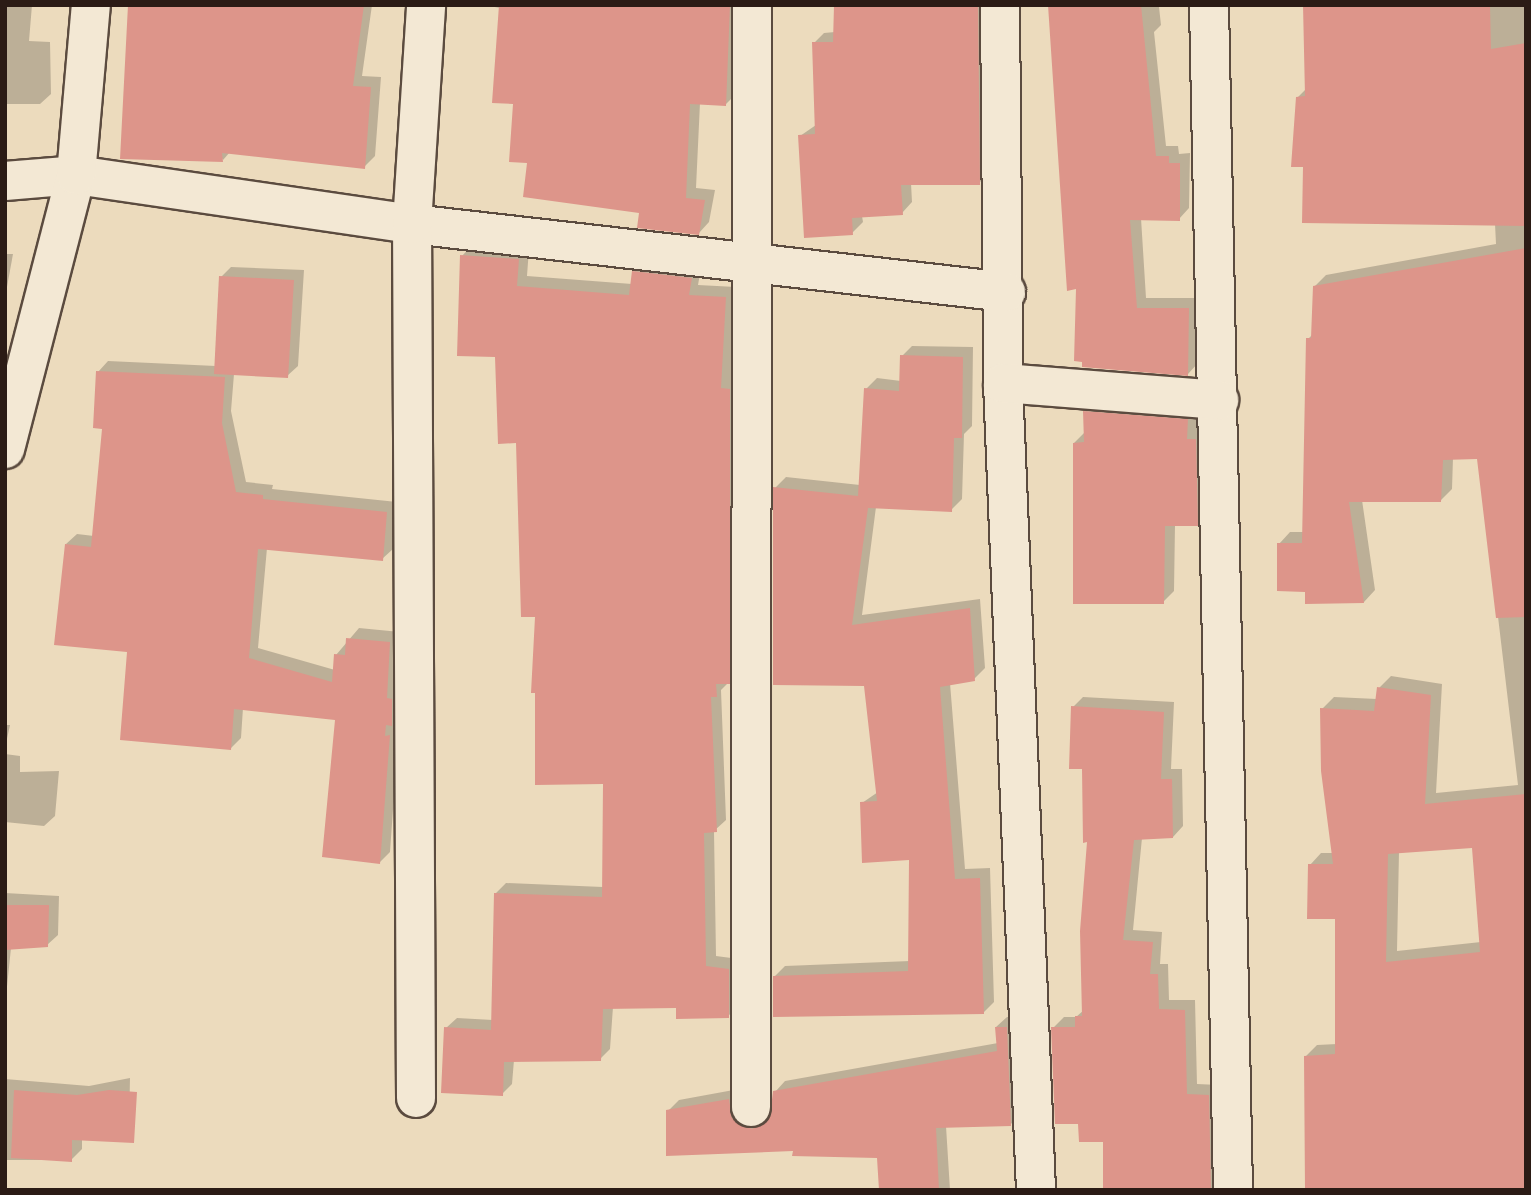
<!DOCTYPE html>
<html>
<head>
<meta charset="utf-8">
<style>
	body { margin:0 }
	#map { position:relative; width:1531px; height:1195px; overflow:hidden; background:#ecdbbd; font-family:"IM FELL DW Pica",serif }
	div>[style] { position:absolute }
	.shadow>* { inset:0; background:#0003 }
	.building>* { inset:0; background:#dd958a }
	.roads { filter:drop-shadow(2px 0 #5b4b3f) drop-shadow(-2px 0 #5b4b3f) drop-shadow(0 2px #5b4b3f) drop-shadow(0 -2px #5b4b3f) }
	.minor>* { height:38px; margin:-19px; padding:0 19px; transform-origin:19px; border-radius:19px; background:#f3e8d4 }
	span { translate:-50% -50%; white-space:nowrap; text-align:center; line-height:1.15; -webkit-text-stroke:5px #f3e8d4; paint-order:stroke }
	.frame { position:absolute; inset:0; border:7px solid #2b1b15; pointer-events:none }
</style>
</head>
<body>
<div id="map">
	<div class="shadow">
		<i style="clip-path:polygon(5px 5px,32px 5px,29px 41px,50px 42px,51px 94px,40px 104px,5px 104px)"></i>
		<i style="clip-path:polygon(130px 5px,372px 5px,362px 76px,381px 77px,375px 156px,364px 167px,230px 152px,223px 160px)"></i>
		<i style="clip-path:polygon(484px 5px,739px 5px,736px 94px,725px 105px,700px 103px,696px 188px,715px 190px,709px 222px,699px 233px,529px 161px,500px 8px)"></i>
		<i style="clip-path:polygon(835px 5px,990px 5px,989px 173px,979px 183px,911px 183px,912px 202px,902px 213px,862px 216px,863px 222px,852px 233px,800px 136px,816px 125px,814px 43px,824px 33px,835px 32px)"></i>
		<i style="clip-path:polygon(1050px 5px,1175px 5px,1159px 7px,1161px 25px,1154px 32px,1166px 146px,1178px 146px,1179px 154px,1190px 153px,1189px 208px,1179px 219px,1141px 218px,1146px 298px,1199px 298px,1198px 363px,1188px 374px,1077px 287px)"></i>
		<i style="clip-path:polygon(evenodd,1305px 5px,1526px 5px,1526px 1190px,1306px 1056px,1317px 1045px,1337px 1044px,1336px 917px,1310px 865px,1321px 853px,1333px 853px,1322px 709px,1334px 697px,1377px 699px,1379px 688px,1391px 676px,1442px 684px,1436px 793px,1518px 785px,1479px 457px,1453px 458px,1452px 489px,1440px 501px,1362px 500px,1375px 590px,1364px 602px,1307px 590px,1279px 544px,1290px 532px,1304px 532px,1308px 339px,1313px 334px,1314px 287px,1326px 275px,1496px 244px,1495px 224px,1305px 165px,1298px 97px,1307px 88px,1305px 5px,1473px 846px,1481px 942px,1397px 951px,1399px 852px,1473px 846px)"></i>
		<i style="clip-path:polygon(472px 245px,529px 249px,527px 276px,632px 284px,634px 272px,644px 261px,701px 268px,698px 285px,736px 287px,731px 378px,740px 379px,739px 672px,721px 690px,726px 820px,714px 831px,716px 956px,739px 959px,739px 1006px,728px 1016px,677px 1006px,613px 1007px,610px 1049px,600px 1059px,514px 1060px,512px 1084px,502px 1094px,446px 1028px,457px 1018px,493px 1020px,495px 894px,506px 883px,603px 887px,605px 782px,536px 616px,517px 441px,496px 356px,462px 256px)"></i>
		<i style="clip-path:polygon(5px 254px,13px 254px,5px 298px)"></i>
		<i style="clip-path:polygon(231px 267px,304px 270px,298px 366px,287px 376px,234px 374px,231px 411px,246px 482px,273px 485px,272px 489px,397px 502px,393px 549px,382px 559px,267px 548px,258px 648px,335px 670px,336px 655px,359px 628px,400px 632px,402px 713px,395px 721px,395px 726px,399px 725px,390px 852px,380px 862px,337px 718px,243px 708px,241px 738px,230px 749px,129px 650px,66px 544px,77px 534px,94px 536px,104px 428px,98px 372px,108px 361px,216px 366px,221px 277px)"></i>
		<i style="clip-path:polygon(912px 346px,973px 347px,972px 426px,964px 434px,962px 499px,951px 510px,876px 507px,862px 615px,980px 599px,985px 668px,974px 679px,950px 683px,965px 869px,990px 868px,994px 1002px,983px 1013px,775px 976px,785px 966px,910px 961px,910px 858px,862px 803px,878px 792px,865px 684px,775px 488px,786px 477px,860px 485px,866px 389px,877px 378px,901px 381px,902px 356px)"></i>
		<i style="clip-path:polygon(1095px 401px,1197px 410px,1197px 429px,1206px 429px,1207px 514px,1197px 524px,1175px 525px,1174px 591px,1163px 602px,1074px 602px,1074px 443px,1085px 432px,1085px 412px)"></i>
		<i style="clip-path:polygon(1083px 697px,1174px 702px,1171px 769px,1182px 769px,1183px 826px,1173px 837px,1142px 838px,1133px 930px,1162px 932px,1160px 964px,1168px 964px,1169px 1000px,1195px 1000px,1197px 1084px,1219px 1085px,1227px 1190px,1105px 1190px,1105px 1140px,1080px 1122px,1053px 1028px,1064px 1017px,1076px 1017px,1084px 1010px,1089px 841px,1084px 767px,1073px 707px)"></i>
		<i style="clip-path:polygon(5px 725px,10px 725px,5px 748px)"></i>
		<i style="clip-path:polygon(5px 754px,20px 756px,20px 772px,59px 771px,55px 816px,44px 826px,5px 822px)"></i>
		<i style="clip-path:polygon(5px 893px,59px 896px,58px 935px,47px 945px,11px 948px,5px 1006px)"></i>
		<i style="clip-path:polygon(1007px 1017px,1017px 1017px,1021px 1113px,1011px 1124px,946px 1126px,950px 1190px,881px 1190px,879px 1156px,795px 1149px,668px 1111px,679px 1100px,739px 1089px,763px 1119px,772px 1114px,775px 1092px,785px 1081px,998px 1043px,996px 1027px)"></i>
		<i style="clip-path:polygon(130px 1078px,129px 1130px,82px 1138px,82px 1149px,71px 1160px,5px 1160px,5px 1079px,89px 1086px)"></i>
	</div>
	<div class="building">
		<i style="clip-path:polygon(128px 5px,364px 5px,353px 86px,371px 87px,365px 169px,222px 153px,223px 162px,120px 159px)"></i>
		<i style="clip-path:polygon(499px 5px,730px 5px,726px 106px,690px 104px,686px 198px,705px 200px,699px 235px,637px 228px,639px 213px,523px 197px,527px 163px,509px 162px,513px 104px,492px 103px)"></i>
		<i style="clip-path:polygon(834px 5px,978px 5px,980px 185px,901px 185px,903px 215px,852px 218px,853px 235px,804px 238px,798px 135px,815px 134px,812px 42px,833px 42px)"></i>
		<i style="clip-path:polygon(1048px 5px,1141px 5px,1156px 156px,1169px 156px,1169px 163px,1180px 163px,1180px 221px,1130px 220px,1137px 308px,1189px 308px,1188px 376px,1082px 367px,1082px 362px,1074px 361px,1076px 289px,1067px 291px)"></i>
		<i style="clip-path:polygon(1303px 5px,1490px 5px,1491px 49px,1526px 43px,1526px 226px,1302px 223px,1303px 167px,1291px 167px,1296px 97px,1305px 96px)"></i>
		<i style="clip-path:polygon(1526px 248px,1526px 617px,1496px 618px,1477px 459px,1443px 460px,1441px 502px,1349px 502px,1364px 603px,1305px 604px,1305px 592px,1277px 591px,1277px 543px,1302px 543px,1306px 338px,1311px 338px,1313px 286px)"></i>
		<i style="clip-path:polygon(460px 255px,519px 259px,517px 286px,629px 295px,632px 271px,692px 278px,689px 295px,726px 297px,721px 388px,730px 389px,730px 684px,716px 684px,717px 697px,711px 697px,717px 832px,704px 833px,706px 966px,729px 969px,729px 1018px,676px 1019px,676px 1008px,603px 1009px,601px 1061px,504px 1062px,503px 1096px,441px 1093px,444px 1027px,491px 1030px,494px 893px,602px 897px,603px 784px,535px 785px,535px 693px,531px 693px,535px 617px,521px 617px,516px 443px,498px 444px,495px 357px,457px 356px)"></i>
		<i style="clip-path:polygon(219px 276px,294px 280px,288px 378px,214px 374px)"></i>
		<i style="clip-path:polygon(900px 355px,963px 357px,962px 438px,954px 438px,952px 512px,868px 508px,852px 625px,970px 608px,975px 681px,940px 687px,955px 879px,980px 878px,984px 1014px,773px 1017px,773px 976px,908px 971px,909px 860px,862px 863px,860px 802px,877px 801px,864px 686px,773px 685px,773px 487px,858px 496px,864px 388px,899px 391px)"></i>
		<i style="clip-path:polygon(96px 371px,225px 377px,222px 423px,236px 492px,263px 495px,263px 499px,387px 512px,383px 561px,258px 549px,249px 658px,332px 682px,334px 654px,345px 655px,346px 638px,390px 642px,387px 698px,392px 699px,392px 726px,386px 725px,385px 736px,390px 735px,380px 864px,322px 857px,335px 720px,234px 709px,231px 750px,120px 740px,127px 652px,54px 645px,65px 544px,91px 547px,102px 429px,93px 428px)"></i>
		<i style="clip-path:polygon(1083px 411px,1188px 419px,1187px 439px,1196px 439px,1198px 526px,1165px 526px,1164px 604px,1073px 604px,1073px 443px,1084px 442px)"></i>
		<i style="clip-path:polygon(evenodd,1377px 687px,1431px 695px,1425px 804px,1526px 794px,1526px 1190px,1305px 1190px,1304px 1056px,1335px 1054px,1335px 919px,1307px 919px,1308px 864px,1333px 864px,1321px 771px,1320px 708px,1374px 711px,1377px 687px,1472px 848px,1480px 952px,1386px 962px,1388px 854px,1472px 848px)"></i>
		<i style="clip-path:polygon(1071px 706px,1164px 712px,1161px 779px,1172px 779px,1173px 838px,1134px 840px,1123px 940px,1153px 942px,1150px 974px,1158px 974px,1159px 1009px,1185px 1010px,1187px 1094px,1209px 1095px,1211px 1190px,1103px 1190px,1103px 1142px,1079px 1142px,1078px 1124px,1055px 1124px,1051px 1027px,1075px 1027px,1075px 1016px,1082px 1016px,1080px 931px,1087px 842px,1083px 843px,1082px 769px,1069px 769px)"></i>
		<i style="clip-path:polygon(5px 905px,49px 905px,48px 947px,5px 950px)"></i>
		<i style="clip-path:polygon(995px 1027px,1007px 1027px,1011px 1126px,936px 1128px,939px 1190px,879px 1190px,877px 1158px,792px 1156px,793px 1151px,666px 1156px,666px 1110px,729px 1099px,732px 1118px,752px 1129px,770px 1117px,773px 1091px,997px 1051px)"></i>
		<i style="clip-path:polygon(14px 1090px,77px 1095px,109px 1090px,137px 1092px,134px 1143px,72px 1140px,72px 1162px,11px 1158px)"></i>
	</div>
	<div class="roads">
		<div class="minor">
			<i style="left:1000px;top:5px;width:378px;rotate:89.5deg"></i>
			<i style="left:1003px;top:383px;width:808px;rotate:87.66deg"></i>
			<i style="left:1209px;top:5px;width:1185px;rotate:88.84deg"></i>
			<i style="left:5px;top:181px;width:71px;rotate:-4.8deg"></i>
			<i style="left:76px;top:175px;width:340px;rotate:8.3deg"></i>
			<i style="left:412px;top:224px;width:598px;rotate:6.53deg"></i>
			<i style="left:1003px;top:383px;width:217px;rotate:4.5deg"></i>
			<i style="left:5px;top:449px;width:283px;rotate:-75.5deg"></i>
			<i style="left:76px;top:175px;width:171px;rotate:-85deg"></i>
			<i style="left:416px;top:1098px;width:874px;rotate:-90.26deg"></i>
			<i style="left:412px;top:224px;width:219px;rotate:-86.3deg"></i>
			<i style="left:751px;top:1107px;width:1102px;rotate:-89.95deg"></i>
		</div>
	</div>
	<div class="frame"></div>
</div>
</body>
</html>
